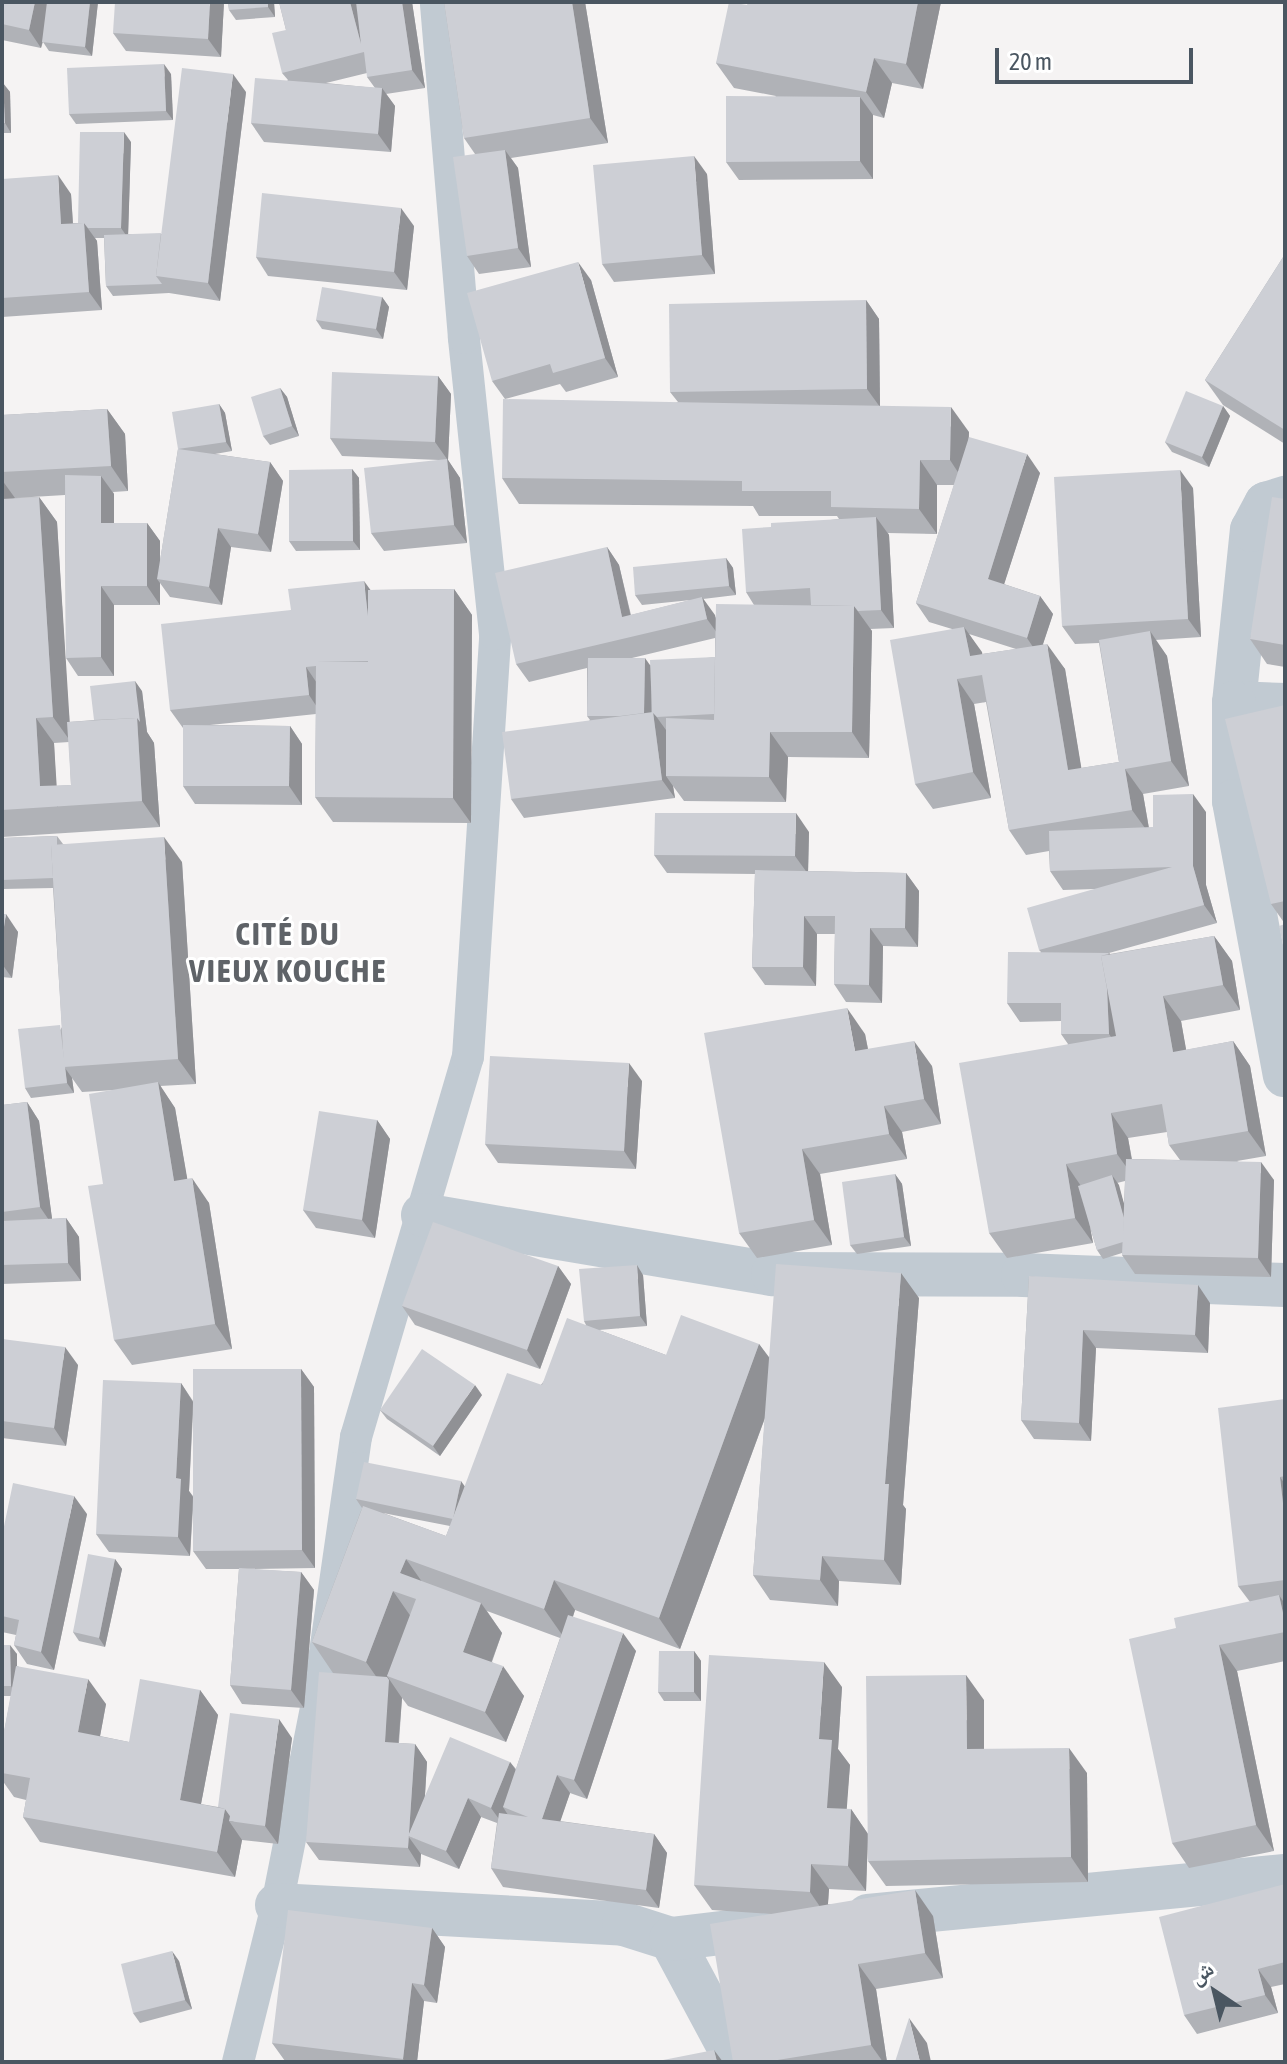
<!DOCTYPE html>
<html>
<head>
<meta charset="utf-8">
<style>
	body { margin:0 }
	#map { position:relative; width:1287px; height:2064px; overflow:hidden; background:#f5f3f3; font-family:"Asap Condensed","Noto Naskh Arabic",sans-serif }
	div>[style] { position:absolute }
	.lane>* { height:32px; margin:-16px; padding:0 16px; transform-origin:16px; border-radius:16px; background:#c1cad2 }
	.street>* { height:44px; margin:-22px; padding:0 22px; transform-origin:22px; border-radius:22px; background:#c1cad2 }
	.wall>* { inset:0; background:#b0b2b7 }
	.shaded-wall>* { inset:0; background:#909195 }
	.building>* { inset:0; background:#cdcfd5 }
	span { translate:-50% -50%; white-space:nowrap; text-align:center; line-height:1.15; -webkit-text-stroke:6px #fff; paint-order:stroke }
	.district-label { font-size:32px; color:#5f6368; font-weight:700; letter-spacing:2px }
	.frame { position:absolute; inset:0; border:4px solid #4a5661; pointer-events:none }
	.north { position:absolute; left:1175px; top:1952px; width:80px; height:80px; -webkit-text-stroke:6px #fff; paint-order:stroke; rotate:325deg; font-size:22px; font-weight:700; line-height:32px; text-align:center; color:#4a5661 }
	.north::after { content:''; display:block; margin:auto; width:28px; height:36px; background:#4a5661; clip-path:polygon(50% 0,100% 100%,50% 72%,0 100%) }
	.scale { position:absolute; left:995px; top:48px; width:198px; height:36px; box-sizing:border-box; border:4px solid #4a5661; border-top:0; padding-left:10px; font-size:24px; line-height:28px; white-space:nowrap; color:#4a5661; -webkit-text-stroke:6px #fff; paint-order:stroke }
</style>
</head>
<body>
<div id="map">
	<div class="lane">
		<i style="left:238px;top:2062px;width:162px;rotate:-76deg"></i>
		<i style="left:277px;top:1905px;width:222px;rotate:-78.8deg"></i>
		<i style="left:320px;top:1687px;width:253px;rotate:-81.8deg"></i>
		<i style="left:356px;top:1437px;width:396px;rotate:-73.6deg"></i>
		<i style="left:468px;top:1057px;width:424px;rotate:-86.3deg"></i>
		<i style="left:495px;top:634px;width:298px;rotate:-96deg"></i>
		<i style="left:464px;top:338px;width:337px;rotate:-94.8deg"></i>
	</div>
	<div class="street">
		<i style="left:1234px;top:703px;width:174px;rotate:-84.1deg"></i>
		<i style="left:1252px;top:530px;width:30px;rotate:-62deg"></i>
		<i style="left:1266px;top:504px;width:20px;rotate:-18deg"></i>
		<i style="left:1285px;top:705px;width:51px;rotate:-177.8deg"></i>
		<i style="left:1234px;top:703px;width:98px;rotate:90deg"></i>
		<i style="left:1234px;top:801px;width:279px;rotate:79.5deg"></i>
		<i style="left:423px;top:1215px;width:355px;rotate:9.6deg"></i>
		<i style="left:773px;top:1274px;width:250px;rotate:0.2deg"></i>
		<i style="left:1023px;top:1275px;width:262px;rotate:2.2deg"></i>
		<i style="left:277px;top:1905px;width:348px;rotate:3.1deg"></i>
		<i style="left:624px;top:1924px;width:49px;rotate:17.7deg"></i>
		<i style="left:671px;top:1939px;width:140px;rotate:61.8deg"></i>
		<i style="left:868px;top:1916px;width:419px;rotate:-5.5deg"></i>
		<i style="left:671px;top:1939px;width:102px;rotate:-6.8deg"></i>
	</div>
	<div class="wall">
		<i style="clip-path:polygon(2px 2px,98px 2px,92px 56px,49px 51px,43px 42px,41px 48px,2px 40px)"></i>
		<i style="clip-path:polygon(224px 2px,221px 57px,126px 51px,113px 33px)"></i>
		<i style="clip-path:polygon(228px 2px,274px 2px,275px 17px,236px 20px,229px 10px)"></i>
		<i style="clip-path:polygon(evenodd,279px 2px,412px 2px,425px 88px,386px 94px,395px 106px,391px 152px,264px 142px,251px 123px,288px 80px,282px 73px,286px 30px,279px 2px,367px 73px,367px 77px,375px 88px,326px 83px,367px 73px)"></i>
		<i style="clip-path:polygon(444px 2px,585px 2px,608px 143px,511px 158px,518px 168px,531px 267px,479px 274px,467px 256px,475px 154px,464px 138px)"></i>
		<i style="clip-path:polygon(941px 2px,923px 89px,892px 83px,884px 118px,873px 115px,873px 179px,739px 180px,726px 162px,776px 96px,734px 88px,716px 63px,747px 5px)"></i>
		<i style="clip-path:polygon(171px 74px,173px 120px,76px 124px,69px 114px)"></i>
		<i style="clip-path:polygon(2px 83px,10px 92px,11px 133px,2px 133px)"></i>
		<i style="clip-path:polygon(246px 92px,220px 301px,169px 293px,113px 296px,106px 286px,104px 238px,95px 238px,97px 241px,102px 310px,2px 317px,2px 179px,71px 194px,73px 223px,78px 223px,131px 142px,128px 234px,162px 234px)"></i>
		<i style="clip-path:polygon(707px 174px,715px 274px,614px 282px,602px 264px)"></i>
		<i style="clip-path:polygon(414px 226px,407px 290px,268px 276px,256px 257px)"></i>
		<i style="clip-path:polygon(1285px 254px,1285px 444px,1223px 405px,1205px 380px)"></i>
		<i style="clip-path:polygon(591px 280px,618px 377px,566px 392px,560px 384px,505px 399px,492px 381px)"></i>
		<i style="clip-path:polygon(382px 297px,389px 307px,383px 339px,322px 329px,316px 320px)"></i>
		<i style="clip-path:polygon(evenodd,866px 300px,879px 319px,880px 406px,969px 432px,968px 440px,1040px 473px,1004px 584px,1040px 596px,1053px 614px,1043px 644px,1065px 669px,1081px 768px,1119px 762px,1099px 643px,1075px 644px,1062px 626px,1193px 488px,1201px 637px,1155px 640px,1167px 656px,1189px 786px,1143px 794px,1149px 828px,1153px 827px,1206px 812px,1206px 885px,1217px 923px,1109px 953px,1110px 954px,1214px 936px,1232px 961px,1240px 1010px,1181px 1021px,1186px 1050px,1233px 1041px,1250px 1066px,1266px 1156px,1237px 1161px,1274px 1180px,1271px 1277px,1135px 1274px,1122px 1255px,1122px 1253px,1103px 1259px,1097px 1250px,1090px 1227px,1093px 1243px,1007px 1258px,989px 1233px,1068px 1044px,1061px 1034px,1061px 1021px,1020px 1022px,1007px 1003px,1041px 952px,1039px 950px,1095px 889px,1063px 890px,1050px 871px,1049px 851px,1026px 855px,1009px 830px,986px 702px,974px 704px,991px 798px,933px 809px,915px 784px,952px 629px,929px 622px,916px 603px,954px 485px,937px 485px,937px 534px,888px 533px,889px 535px,894px 628px,870px 629px,872px 631px,869px 758px,788px 757px,786px 802px,684px 801px,673px 786px,675px 798px,524px 818px,511px 799px,590px 720px,587px 716px,587px 668px,529px 682px,516px 664px,607px 547px,619px 565px,631px 615px,691px 600px,642px 605px,635px 595px,726px 558px,733px 568px,736px 595px,703px 599px,716px 618px,754px 605px,746px 592px,771px 527px,839px 519px,837px 516px,759px 516px,753px 506px,519px 504px,502px 478px,678px 402px,670px 392px,866px 300px,969px 634px,1016px 649px,982px 654px,969px 634px,866px 300px,715px 638px,715px 657px,650px 665px,632px 658px,715px 638px,866px 300px,1167px 1132px,1169px 1145px,1180px 1160px,1132px 1159px,1128px 1138px,1167px 1132px,866px 300px,1125px 1181px,1124px 1204px,1117px 1183px,1125px 1181px)"></i>
		<i style="clip-path:polygon(438px 376px,451px 394px,448px 460px,460px 478px,467px 543px,384px 551px,371px 533px,439px 460px,342px 456px,330px 438px)"></i>
		<i style="clip-path:polygon(280px 388px,287px 397px,299px 436px,270px 445px,263px 436px)"></i>
		<i style="clip-path:polygon(evenodd,219px 404px,225px 413px,232px 451px,215px 454px,270px 462px,283px 481px,271px 552px,231px 547px,222px 605px,170px 597px,160px 583px,160px 605px,114px 605px,114px 676px,78px 676px,66px 658px,65px 495px,15px 498px,39px 497px,57px 522px,69px 722px,94px 720px,142px 691px,147px 732px,154px 743px,160px 827px,2px 837px,2px 415px,107px 409px,125px 434px,128px 491px,113px 492px,114px 494px,114px 523px,147px 523px,160px 541px,160px 561px,178px 449px,219px 404px,69px 742px,71px 785px,56px 786px,54px 743px,69px 742px)"></i>
		<i style="clip-path:polygon(1223px 406px,1230px 416px,1209px 467px,1172px 452px,1165px 442px)"></i>
		<i style="clip-path:polygon(352px 469px,359px 478px,360px 550px,296px 551px,289px 541px)"></i>
		<i style="clip-path:polygon(1285px 499px,1285px 667px,1267px 664px,1250px 639px)"></i>
		<i style="clip-path:polygon(454px 589px,472px 615px,471px 823px,333px 822px,315px 797px,316px 714px,210px 725px,290px 726px,302px 744px,302px 805px,195px 804px,183px 786px,183px 728px,170px 710px,291px 610px,370px 590px)"></i>
		<i style="clip-path:polygon(1285px 705px,1285px 954px,1285px 924px,1271px 904px)"></i>
		<i style="clip-path:polygon(809px 832px,808px 871px,906px 873px,919px 891px,918px 947px,883px 946px,882px 1003px,846px 1002px,834px 984px,835px 934px,817px 934px,816px 986px,765px 985px,752px 967px,755px 874px,667px 873px,654px 855px)"></i>
		<i style="clip-path:polygon(57px 836px,63px 844px,182px 862px,196px 1084px,160px 1086px,175px 1108px,187px 1179px,209px 1203px,232px 1349px,132px 1365px,114px 1340px,103px 1184px,115px 1090px,82px 1092px,72px 1078px,74px 1093px,31px 1098px,25px 1088px,62px 1027px,53px 888px,3px 889px,2px 838px)"></i>
		<i style="clip-path:polygon(2px 914px,18px 932px,12px 978px,2px 977px)"></i>
		<i style="clip-path:polygon(865px 1034px,868px 1049px,932px 1066px,941px 1124px,902px 1132px,907px 1159px,820px 1174px,832px 1245px,757px 1258px,739px 1233px)"></i>
		<i style="clip-path:polygon(642px 1081px,636px 1169px,498px 1163px,485px 1144px)"></i>
		<i style="clip-path:polygon(27px 1102px,39px 1121px,52px 1219px,66px 1218px,79px 1237px,81px 1281px,2px 1284px,2px 1105px)"></i>
		<i style="clip-path:polygon(377px 1120px,390px 1139px,375px 1238px,316px 1228px,303px 1210px)"></i>
		<i style="clip-path:polygon(895px 1174px,902px 1184px,911px 1246px,857px 1254px,850px 1245px)"></i>
		<i style="clip-path:polygon(558px 1266px,571px 1284px,540px 1369px,415px 1325px,402px 1306px)"></i>
		<i style="clip-path:polygon(evenodd,643px 1275px,647px 1326px,599px 1330px,666px 1355px,759px 1344px,769px 1357px,919px 1298px,903px 1505px,906px 1509px,901px 1585px,839px 1581px,838px 1606px,770px 1600px,753px 1575px,765px 1418px,680px 1649px,575px 1610px,573px 1617px,636px 1651px,587px 1799px,570px 1793px,560px 1821px,654px 1834px,667px 1853px,659px 1908px,503px 1887px,491px 1868px,497px 1823px,481px 1817px,459px 1869px,421px 1854px,420px 1867px,319px 1860px,306px 1842px,333px 1673px,312px 1642px,362px 1508px,356px 1499px,465px 1486px,586px 1325px,584px 1321px,643px 1275px,383px 1513px,450px 1526px,446px 1536px,383px 1513px,643px 1275px,487px 1611px,560px 1638px,516px 1769px,510px 1762px,425px 1796px,427px 1762px,415px 1744px,399px 1743px,402px 1698px,408px 1706px,506px 1742px,524px 1696px,492px 1662px,502px 1633px,487px 1611px)"></i>
		<i style="clip-path:polygon(1029px 1276px,1210px 1303px,1208px 1353px,1096px 1348px,1091px 1441px,1034px 1439px,1021px 1420px)"></i>
		<i style="clip-path:polygon(2px 1339px,78px 1365px,66px 1446px,2px 1438px)"></i>
		<i style="clip-path:polygon(evenodd,301px 1369px,314px 1387px,315px 1568px,247px 1569px,301px 1572px,314px 1590px,304px 1708px,242px 1704px,230px 1685px,239px 1569px,206px 1569px,193px 1551px,193px 1510px,190px 1556px,109px 1552px,96px 1534px,181px 1383px,193px 1401px,301px 1369px,193px 1414px,193px 1496px,189px 1491px,193px 1414px)"></i>
		<i style="clip-path:polygon(482px 1395px,440px 1456px,387px 1419px,380px 1410px)"></i>
		<i style="clip-path:polygon(1285px 1399px,1285px 1600px,1283px 1600px,1285px 1604px,1285px 1661px,1237px 1671px,1274px 1851px,1189px 1868px,1172px 1843px,1176px 1628px,1250px 1602px,1238px 1586px)"></i>
		<i style="clip-path:polygon(87px 1514px,54px 1670px,27px 1664px,14px 1645px,16px 1635px,2px 1632px,2px 1536px)"></i>
		<i style="clip-path:polygon(115px 1559px,122px 1569px,105px 1647px,79px 1641px,73px 1632px)"></i>
		<i style="clip-path:polygon(2px 1645px,17px 1654px,17px 1666px,106px 1704px,100px 1736px,129px 1742px,200px 1690px,218px 1715px,201px 1804px,218px 1807px,292px 1738px,278px 1844px,242px 1840px,235px 1877px,40px 1842px,23px 1817px,26px 1800px,14px 1797px,2px 1780px,2px 1743px,11px 1696px,2px 1696px)"></i>
		<i style="clip-path:polygon(694px 1651px,701px 1661px,701px 1701px,664px 1701px,658px 1692px)"></i>
		<i style="clip-path:polygon(842px 1687px,838px 1749px,850px 1765px,846px 1809px,851px 1809px,868px 1834px,984px 1700px,984px 1749px,1087px 1773px,1088px 1882px,886px 1886px,868px 1861px,868px 1837px,866px 1891px,829px 1889px,828px 1904px,933px 1916px,943px 1978px,876px 1989px,887px 2062px,733px 2062px,772px 1914px,712px 1910px,694px 1885px)"></i>
		<i style="clip-path:polygon(1285px 1884px,1285px 1984px,1271px 1987px,1278px 2013px,1197px 2034px,1184px 2015px)"></i>
		<i style="clip-path:polygon(432px 1928px,445px 1947px,437px 2003px,424px 2001px,417px 2062px,285px 2061px,272px 2043px)"></i>
		<i style="clip-path:polygon(179px 1961px,192px 2009px,140px 2023px,133px 2013px)"></i>
	</div>
	<div class="shaded-wall">
		<i style="clip-path:polygon(35px 2px,51px 2px,41px 48px,29px 30px)"></i>
		<i style="clip-path:polygon(90px 2px,98px 2px,92px 56px,85px 47px)"></i>
		<i style="clip-path:polygon(210px 2px,224px 2px,221px 57px,208px 39px)"></i>
		<i style="clip-path:polygon(268px 2px,274px 2px,275px 17px,268px 7px)"></i>
		<i style="clip-path:polygon(350px 2px,358px 2px,361px 44px)"></i>
		<i style="clip-path:polygon(402px 2px,412px 2px,425px 88px,412px 70px)"></i>
		<i style="clip-path:polygon(572px 2px,585px 2px,608px 143px,590px 118px)"></i>
		<i style="clip-path:polygon(918px 2px,941px 2px,923px 89px,906px 64px)"></i>
		<i style="clip-path:polygon(874px 58px,892px 83px,884px 118px,866px 92px)"></i>
		<i style="clip-path:polygon(164px 64px,171px 74px,173px 120px,166px 111px)"></i>
		<i style="clip-path:polygon(233px 74px,246px 92px,220px 301px,208px 283px)"></i>
		<i style="clip-path:polygon(3px 83px,10px 92px,11px 133px,5px 123px)"></i>
		<i style="clip-path:polygon(382px 88px,395px 106px,391px 152px,378px 134px)"></i>
		<i style="clip-path:polygon(860px 97px,873px 115px,873px 179px,860px 161px)"></i>
		<i style="clip-path:polygon(124px 132px,131px 142px,128px 238px,121px 228px)"></i>
		<i style="clip-path:polygon(505px 150px,518px 168px,531px 267px,518px 248px)"></i>
		<i style="clip-path:polygon(694px 156px,707px 174px,715px 274px,702px 255px)"></i>
		<i style="clip-path:polygon(58px 175px,71px 194px,74px 242px,61px 224px)"></i>
		<i style="clip-path:polygon(401px 208px,414px 226px,407px 290px,394px 272px)"></i>
		<i style="clip-path:polygon(84px 223px,97px 241px,102px 310px,89px 292px)"></i>
		<i style="clip-path:polygon(578px 262px,591px 280px,618px 377px,605px 358px)"></i>
		<i style="clip-path:polygon(382px 297px,389px 307px,383px 339px,376px 329px)"></i>
		<i style="clip-path:polygon(866px 300px,879px 319px,880px 407px,867px 389px)"></i>
		<i style="clip-path:polygon(438px 376px,451px 394px,448px 460px,460px 478px,467px 543px,454px 525px,447px 459px,435px 442px)"></i>
		<i style="clip-path:polygon(280px 388px,287px 397px,299px 436px,292px 426px)"></i>
		<i style="clip-path:polygon(219px 404px,225px 413px,232px 451px,226px 442px)"></i>
		<i style="clip-path:polygon(1223px 406px,1230px 416px,1209px 467px,1202px 457px)"></i>
		<i style="clip-path:polygon(951px 407px,969px 432px,967px 486px,950px 460px)"></i>
		<i style="clip-path:polygon(107px 409px,125px 434px,128px 491px,111px 466px)"></i>
		<i style="clip-path:polygon(1027px 454px,1040px 473px,1000px 597px,988px 579px)"></i>
		<i style="clip-path:polygon(920px 460px,937px 485px,937px 534px,919px 509px)"></i>
		<i style="clip-path:polygon(270px 462px,283px 481px,271px 552px,258px 534px)"></i>
		<i style="clip-path:polygon(352px 469px,359px 478px,360px 550px,353px 541px)"></i>
		<i style="clip-path:polygon(1180px 470px,1193px 488px,1201px 637px,1188px 619px)"></i>
		<i style="clip-path:polygon(101px 476px,114px 494px,114px 541px,101px 523px)"></i>
		<i style="clip-path:polygon(2px 480px,15px 498px,2px 505px)"></i>
		<i style="clip-path:polygon(39px 497px,57px 522px,71px 742px,53px 717px)"></i>
		<i style="clip-path:polygon(876px 517px,889px 535px,894px 628px,881px 610px)"></i>
		<i style="clip-path:polygon(147px 523px,160px 541px,160px 579px,157px 579px,160px 583px,160px 605px,147px 586px)"></i>
		<i style="clip-path:polygon(218px 528px,231px 547px,222px 605px,209px 587px)"></i>
		<i style="clip-path:polygon(607px 547px,619px 565px,635px 635px,622px 617px)"></i>
		<i style="clip-path:polygon(726px 558px,733px 568px,736px 595px,729px 586px)"></i>
		<i style="clip-path:polygon(364px 581px,377px 599px,373px 661px)"></i>
		<i style="clip-path:polygon(101px 586px,114px 605px,114px 676px,101px 657px)"></i>
		<i style="clip-path:polygon(454px 589px,472px 615px,471px 823px,453px 798px)"></i>
		<i style="clip-path:polygon(1040px 596px,1053px 614px,1039px 656px,1027px 638px)"></i>
		<i style="clip-path:polygon(702px 597px,715px 615px,720px 637px,707px 619px)"></i>
		<i style="clip-path:polygon(854px 606px,872px 631px,869px 758px,852px 732px)"></i>
		<i style="clip-path:polygon(964px 627px,982px 652px,987px 682px,970px 656px)"></i>
		<i style="clip-path:polygon(1150px 631px,1167px 656px,1189px 786px,1171px 761px)"></i>
		<i style="clip-path:polygon(1047px 644px,1065px 669px,1086px 796px,1068px 770px)"></i>
		<i style="clip-path:polygon(645px 658px,652px 668px,651px 726px,644px 716px)"></i>
		<i style="clip-path:polygon(306px 667px,319px 686px,321px 713px,309px 695px)"></i>
		<i style="clip-path:polygon(957px 679px,974px 704px,991px 798px,973px 772px)"></i>
		<i style="clip-path:polygon(135px 681px,142px 691px,147px 732px,154px 743px,160px 827px,142px 801px)"></i>
		<i style="clip-path:polygon(653px 712px,666px 730px,666px 776px,673px 786px,675px 798px,662px 780px)"></i>
		<i style="clip-path:polygon(36px 718px,54px 743px,58px 807px,40px 786px)"></i>
		<i style="clip-path:polygon(290px 726px,302px 744px,302px 805px,289px 786px)"></i>
		<i style="clip-path:polygon(770px 732px,788px 757px,786px 802px,769px 777px)"></i>
		<i style="clip-path:polygon(1125px 769px,1143px 794px,1150px 835px,1132px 810px)"></i>
		<i style="clip-path:polygon(1193px 794px,1206px 812px,1206px 885px,1217px 923px,1204px 905px,1193px 866px)"></i>
		<i style="clip-path:polygon(796px 813px,809px 832px,808px 874px,795px 856px)"></i>
		<i style="clip-path:polygon(164px 837px,182px 862px,196px 1084px,178px 1059px)"></i>
		<i style="clip-path:polygon(906px 873px,919px 891px,918px 947px,905px 928px)"></i>
		<i style="clip-path:polygon(6px 914px,18px 932px,12px 978px,2px 964px,2px 940px)"></i>
		<i style="clip-path:polygon(804px 916px,817px 934px,816px 986px,803px 967px)"></i>
		<i style="clip-path:polygon(870px 928px,883px 946px,882px 1003px,869px 985px)"></i>
		<i style="clip-path:polygon(1214px 936px,1232px 961px,1240px 1010px,1223px 985px)"></i>
		<i style="clip-path:polygon(1109px 953px,1122px 971px,1122px 1053px,1109px 1034px,1106px 963px)"></i>
		<i style="clip-path:polygon(1163px 996px,1181px 1021px,1191px 1077px,1173px 1052px)"></i>
		<i style="clip-path:polygon(847px 1008px,865px 1034px,873px 1076px,855px 1051px)"></i>
		<i style="clip-path:polygon(914px 1041px,932px 1066px,941px 1124px,924px 1099px)"></i>
		<i style="clip-path:polygon(1233px 1041px,1250px 1066px,1266px 1156px,1248px 1131px)"></i>
		<i style="clip-path:polygon(629px 1063px,642px 1081px,636px 1169px,624px 1151px)"></i>
		<i style="clip-path:polygon(65px 1068px,72px 1078px,74px 1093px,67px 1083px)"></i>
		<i style="clip-path:polygon(158px 1082px,175px 1108px,192px 1206px,174px 1181px)"></i>
		<i style="clip-path:polygon(27px 1102px,39px 1121px,53px 1226px,40px 1207px)"></i>
		<i style="clip-path:polygon(884px 1106px,902px 1132px,907px 1159px,889px 1134px)"></i>
		<i style="clip-path:polygon(1111px 1113px,1128px 1138px,1135px 1179px,1117px 1154px)"></i>
		<i style="clip-path:polygon(377px 1120px,390px 1139px,375px 1238px,362px 1220px)"></i>
		<i style="clip-path:polygon(802px 1149px,820px 1174px,832px 1245px,814px 1220px)"></i>
		<i style="clip-path:polygon(1261px 1162px,1274px 1180px,1271px 1277px,1258px 1258px)"></i>
		<i style="clip-path:polygon(1066px 1164px,1083px 1189px,1093px 1243px,1075px 1218px)"></i>
		<i style="clip-path:polygon(895px 1174px,902px 1184px,911px 1246px,904px 1237px)"></i>
		<i style="clip-path:polygon(1112px 1175px,1119px 1185px,1136px 1249px,1129px 1239px)"></i>
		<i style="clip-path:polygon(192px 1178px,209px 1203px,232px 1349px,215px 1324px)"></i>
		<i style="clip-path:polygon(66px 1218px,79px 1237px,81px 1281px,68px 1263px)"></i>
		<i style="clip-path:polygon(637px 1265px,643px 1275px,647px 1326px,640px 1316px)"></i>
		<i style="clip-path:polygon(558px 1266px,571px 1284px,540px 1369px,527px 1350px)"></i>
		<i style="clip-path:polygon(901px 1273px,919px 1298px,903px 1505px,906px 1509px,901px 1585px,884px 1560px,885px 1484px)"></i>
		<i style="clip-path:polygon(1198px 1285px,1210px 1303px,1208px 1353px,1195px 1335px)"></i>
		<i style="clip-path:polygon(1083px 1330px,1096px 1348px,1091px 1441px,1079px 1423px)"></i>
		<i style="clip-path:polygon(759px 1344px,781px 1374px,680px 1649px,659px 1618px)"></i>
		<i style="clip-path:polygon(65px 1347px,78px 1365px,66px 1446px,54px 1428px)"></i>
		<i style="clip-path:polygon(301px 1369px,314px 1387px,315px 1568px,302px 1550px)"></i>
		<i style="clip-path:polygon(181px 1383px,193px 1402px,189px 1491px,193px 1497px,190px 1556px,178px 1537px,176px 1478px)"></i>
		<i style="clip-path:polygon(475px 1385px,482px 1395px,440px 1456px,433px 1446px)"></i>
		<i style="clip-path:polygon(1280px 1477px,1285px 1484px,1285px 1521px)"></i>
		<i style="clip-path:polygon(461px 1481px,468px 1491px,453px 1519px)"></i>
		<i style="clip-path:polygon(74px 1496px,87px 1514px,54px 1670px,41px 1652px)"></i>
		<i style="clip-path:polygon(822px 1556px,839px 1581px,838px 1606px,820px 1580px)"></i>
		<i style="clip-path:polygon(115px 1559px,122px 1569px,105px 1647px,99px 1638px)"></i>
		<i style="clip-path:polygon(406px 1559px,427px 1589px,400px 1573px)"></i>
		<i style="clip-path:polygon(301px 1572px,314px 1590px,304px 1708px,291px 1690px)"></i>
		<i style="clip-path:polygon(554px 1580px,575px 1610px,565px 1639px,544px 1609px)"></i>
		<i style="clip-path:polygon(393px 1591px,414px 1621px,387px 1676px,402px 1698px,397px 1760px,385px 1742px,387px 1692px,366px 1662px)"></i>
		<i style="clip-path:polygon(1279px 1595px,1285px 1604px,1285px 1622px)"></i>
		<i style="clip-path:polygon(481px 1603px,502px 1633px,484px 1682px,463px 1652px)"></i>
		<i style="clip-path:polygon(623px 1633px,636px 1651px,587px 1799px,574px 1780px)"></i>
		<i style="clip-path:polygon(10px 1645px,17px 1654px,17px 1696px,11px 1686px)"></i>
		<i style="clip-path:polygon(1219px 1645px,1237px 1671px,1274px 1851px,1256px 1825px)"></i>
		<i style="clip-path:polygon(694px 1651px,701px 1661px,701px 1701px,694px 1692px)"></i>
		<i style="clip-path:polygon(824px 1662px,842px 1687px,838px 1749px,850px 1765px,845px 1833px,827px 1808px,819px 1739px)"></i>
		<i style="clip-path:polygon(503px 1666px,524px 1696px,506px 1742px,485px 1712px)"></i>
		<i style="clip-path:polygon(966px 1675px,984px 1700px,984px 1775px,967px 1749px)"></i>
		<i style="clip-path:polygon(88px 1679px,106px 1704px,96px 1758px,78px 1732px)"></i>
		<i style="clip-path:polygon(200px 1690px,218px 1715px,197px 1825px,180px 1800px)"></i>
		<i style="clip-path:polygon(279px 1719px,292px 1738px,278px 1844px,265px 1826px)"></i>
		<i style="clip-path:polygon(415px 1744px,427px 1762px,422px 1841px,408px 1836px,421px 1854px,420px 1867px,408px 1848px)"></i>
		<i style="clip-path:polygon(1069px 1748px,1087px 1773px,1088px 1882px,1071px 1857px)"></i>
		<i style="clip-path:polygon(510px 1762px,523px 1780px,503px 1807px,508px 1815px,504px 1826px,491px 1808px)"></i>
		<i style="clip-path:polygon(557px 1775px,570px 1793px,555px 1837px,542px 1819px)"></i>
		<i style="clip-path:polygon(468px 1798px,481px 1817px,459px 1869px,446px 1851px)"></i>
		<i style="clip-path:polygon(225px 1809px,234px 1822px,229px 1821px,242px 1840px,235px 1877px,217px 1852px)"></i>
		<i style="clip-path:polygon(851px 1809px,868px 1834px,866px 1891px,848px 1866px)"></i>
		<i style="clip-path:polygon(654px 1834px,667px 1853px,659px 1908px,646px 1890px)"></i>
		<i style="clip-path:polygon(811px 1864px,829px 1889px,827px 1917px,810px 1892px)"></i>
		<i style="clip-path:polygon(915px 1890px,933px 1916px,943px 1978px,925px 1953px)"></i>
		<i style="clip-path:polygon(432px 1928px,445px 1947px,437px 2003px,424px 1985px)"></i>
		<i style="clip-path:polygon(172px 1951px,179px 1961px,192px 2009px,185px 2000px)"></i>
		<i style="clip-path:polygon(858px 1964px,876px 1989px,887px 2062px,883px 2062px,871px 2045px)"></i>
		<i style="clip-path:polygon(1258px 1969px,1271px 1987px,1278px 2013px,1265px 1995px)"></i>
		<i style="clip-path:polygon(412px 1983px,424px 2001px,417px 2062px,405px 2062px,403px 2059px)"></i>
		<i style="clip-path:polygon(909px 2018px,927px 2043px,931px 2062px,920px 2062px)"></i>
		<i style="clip-path:polygon(714px 2050px,723px 2062px,717px 2062px)"></i>
	</div>
	<div class="building">
		<i style="clip-path:polygon(2px 2px,35px 2px,29px 30px,2px 24px)"></i>
		<i style="clip-path:polygon(47px 2px,90px 2px,85px 47px,42px 42px)"></i>
		<i style="clip-path:polygon(115px 2px,210px 2px,208px 39px,113px 33px)"></i>
		<i style="clip-path:polygon(228px 2px,268px 2px,268px 7px,229px 10px)"></i>
		<i style="clip-path:polygon(279px 2px,350px 2px,361px 44px,356px 2px,402px 2px,412px 70px,367px 77px,364px 52px,282px 73px,272px 33px,286px 30px)"></i>
		<i style="clip-path:polygon(444px 2px,572px 2px,590px 118px,464px 138px)"></i>
		<i style="clip-path:polygon(729px 2px,747px 5px,748px 2px,918px 2px,906px 64px,874px 58px,866px 92px,716px 63px)"></i>
		<i style="clip-path:polygon(164px 64px,166px 111px,69px 114px,67px 68px)"></i>
		<i style="clip-path:polygon(182px 68px,233px 74px,208px 283px,156px 276px)"></i>
		<i style="clip-path:polygon(255px 78px,382px 88px,378px 134px,251px 123px)"></i>
		<i style="clip-path:polygon(2px 83px,3px 83px,5px 123px,2px 123px)"></i>
		<i style="clip-path:polygon(726px 96px,860px 97px,860px 161px,726px 162px)"></i>
		<i style="clip-path:polygon(80px 132px,124px 132px,121px 228px,88px 228px,84px 223px,78px 223px)"></i>
		<i style="clip-path:polygon(505px 150px,518px 248px,467px 256px,453px 157px)"></i>
		<i style="clip-path:polygon(694px 156px,702px 255px,602px 264px,593px 165px)"></i>
		<i style="clip-path:polygon(58px 175px,61px 224px,84px 223px,89px 292px,2px 298px,2px 179px)"></i>
		<i style="clip-path:polygon(262px 193px,401px 208px,394px 272px,256px 257px)"></i>
		<i style="clip-path:polygon(161px 233px,156px 276px,162px 284px,106px 286px,104px 235px)"></i>
		<i style="clip-path:polygon(1285px 254px,1285px 430px,1205px 380px)"></i>
		<i style="clip-path:polygon(578px 262px,605px 358px,553px 373px,550px 364px,492px 381px,467px 293px)"></i>
		<i style="clip-path:polygon(322px 287px,382px 297px,376px 329px,316px 320px)"></i>
		<i style="clip-path:polygon(866px 300px,867px 389px,670px 392px,669px 304px)"></i>
		<i style="clip-path:polygon(332px 372px,438px 376px,435px 442px,330px 438px)"></i>
		<i style="clip-path:polygon(280px 388px,292px 426px,263px 436px,251px 397px)"></i>
		<i style="clip-path:polygon(1186px 391px,1223px 406px,1202px 457px,1165px 442px)"></i>
		<i style="clip-path:polygon(503px 399px,951px 407px,950px 460px,920px 460px,919px 509px,831px 507px,831px 491px,742px 491px,742px 481px,502px 478px)"></i>
		<i style="clip-path:polygon(219px 404px,226px 442px,178px 449px,172px 412px)"></i>
		<i style="clip-path:polygon(107px 409px,111px 466px,2px 472px,2px 415px)"></i>
		<i style="clip-path:polygon(969px 437px,1027px 454px,988px 579px,1040px 596px,1027px 638px,916px 603px)"></i>
		<i style="clip-path:polygon(178px 449px,270px 462px,258px 534px,218px 528px,209px 587px,157px 579px)"></i>
		<i style="clip-path:polygon(447px 459px,454px 525px,371px 533px,364px 468px)"></i>
		<i style="clip-path:polygon(352px 469px,353px 541px,289px 541px,289px 470px)"></i>
		<i style="clip-path:polygon(1180px 470px,1188px 619px,1062px 626px,1054px 477px)"></i>
		<i style="clip-path:polygon(65px 475px,101px 476px,101px 523px,147px 523px,147px 586px,101px 586px,101px 657px,66px 658px)"></i>
		<i style="clip-path:polygon(39px 497px,53px 717px,36px 718px,40px 786px,71px 785px,67px 722px,137px 718px,142px 801px,2px 810px,2px 499px)"></i>
		<i style="clip-path:polygon(1272px 497px,1285px 499px,1285px 645px,1250px 639px)"></i>
		<i style="clip-path:polygon(876px 517px,881px 610px,858px 611px,854px 606px,811px 605px,810px 588px,746px 592px,742px 529px,771px 527px,771px 523px)"></i>
		<i style="clip-path:polygon(607px 547px,622px 617px,702px 597px,707px 619px,516px 664px,495px 573px)"></i>
		<i style="clip-path:polygon(726px 558px,729px 586px,635px 595px,633px 567px)"></i>
		<i style="clip-path:polygon(364px 581px,368px 616px,368px 661px,316px 662px,316px 666px,306px 667px,309px 695px,170px 710px,161px 624px,291px 610px,288px 589px)"></i>
		<i style="clip-path:polygon(454px 589px,453px 798px,315px 797px,316px 662px,368px 662px,368px 590px)"></i>
		<i style="clip-path:polygon(716px 604px,854px 606px,852px 732px,770px 732px,769px 777px,666px 776px,666px 718px,714px 720px)"></i>
		<i style="clip-path:polygon(964px 627px,970px 656px,1047px 644px,1068px 770px,1119px 762px,1099px 640px,1150px 631px,1171px 761px,1125px 769px,1132px 810px,1009px 830px,982px 675px,957px 679px,973px 772px,915px 784px,890px 640px)"></i>
		<i style="clip-path:polygon(715px 657px,714px 714px,657px 717px,652px 712px,650px 660px)"></i>
		<i style="clip-path:polygon(588px 658px,645px 658px,644px 713px,620px 716px,587px 716px)"></i>
		<i style="clip-path:polygon(135px 681px,140px 722px,137px 718px,94px 720px,90px 686px)"></i>
		<i style="clip-path:polygon(1285px 705px,1285px 901px,1271px 904px,1225px 719px)"></i>
		<i style="clip-path:polygon(653px 712px,662px 780px,511px 799px,502px 732px)"></i>
		<i style="clip-path:polygon(183px 725px,290px 726px,289px 786px,183px 786px)"></i>
		<i style="clip-path:polygon(1193px 794px,1193px 866px,1204px 905px,1039px 950px,1027px 908px,1172px 867px,1050px 871px,1049px 831px,1153px 827px,1153px 795px)"></i>
		<i style="clip-path:polygon(655px 813px,796px 813px,795px 856px,654px 855px)"></i>
		<i style="clip-path:polygon(57px 836px,57px 845px,51px 845px,53px 878px,2px 880px,2px 838px)"></i>
		<i style="clip-path:polygon(164px 837px,178px 1059px,64px 1067px,51px 845px)"></i>
		<i style="clip-path:polygon(755px 870px,906px 873px,905px 928px,870px 928px,869px 985px,834px 984px,835px 916px,804px 916px,803px 967px,752px 967px)"></i>
		<i style="clip-path:polygon(2px 914px,6px 914px,2px 940px)"></i>
		<i style="clip-path:polygon(1285px 924px,1285px 954px,1279px 926px)"></i>
		<i style="clip-path:polygon(1214px 936px,1223px 985px,1163px 996px,1173px 1052px,1233px 1041px,1248px 1131px,1169px 1145px,1162px 1104px,1111px 1113px,1117px 1154px,1066px 1164px,1075px 1218px,989px 1233px,959px 1063px,1116px 1036px,1101px 956px)"></i>
		<i style="clip-path:polygon(1008px 952px,1109px 953px,1108px 954px,1101px 956px,1107px 989px,1109px 1034px,1061px 1034px,1061px 1003px,1007px 1003px)"></i>
		<i style="clip-path:polygon(847px 1008px,855px 1051px,914px 1041px,924px 1099px,884px 1106px,889px 1134px,802px 1149px,814px 1220px,739px 1233px,704px 1033px)"></i>
		<i style="clip-path:polygon(60px 1025px,67px 1083px,25px 1088px,18px 1029px)"></i>
		<i style="clip-path:polygon(490px 1056px,629px 1063px,624px 1151px,485px 1144px)"></i>
		<i style="clip-path:polygon(158px 1082px,174px 1181px,192px 1178px,215px 1324px,114px 1340px,88px 1186px,103px 1184px,89px 1094px)"></i>
		<i style="clip-path:polygon(27px 1102px,40px 1207px,2px 1212px,2px 1105px)"></i>
		<i style="clip-path:polygon(319px 1111px,377px 1120px,362px 1220px,303px 1210px)"></i>
		<i style="clip-path:polygon(1126px 1159px,1261px 1162px,1258px 1258px,1122px 1255px)"></i>
		<i style="clip-path:polygon(895px 1174px,904px 1237px,850px 1245px,842px 1182px)"></i>
		<i style="clip-path:polygon(1112px 1175px,1124px 1218px,1123px 1242px,1097px 1250px,1078px 1186px)"></i>
		<i style="clip-path:polygon(66px 1218px,68px 1263px,2px 1265px,2px 1221px)"></i>
		<i style="clip-path:polygon(433px 1222px,558px 1266px,527px 1350px,402px 1306px)"></i>
		<i style="clip-path:polygon(776px 1264px,901px 1273px,885px 1484px,889px 1484px,884px 1560px,822px 1556px,820px 1580px,753px 1575px)"></i>
		<i style="clip-path:polygon(637px 1265px,640px 1316px,584px 1321px,579px 1269px)"></i>
		<i style="clip-path:polygon(1029px 1276px,1198px 1285px,1195px 1335px,1083px 1330px,1079px 1423px,1021px 1420px)"></i>
		<i style="clip-path:polygon(681px 1315px,759px 1344px,659px 1618px,554px 1580px,544px 1609px,406px 1559px,400px 1573px,481px 1603px,463px 1652px,503px 1666px,485px 1712px,387px 1676px,416px 1599px,393px 1591px,366px 1662px,312px 1642px,363px 1506px,446px 1536px,507px 1373px,542px 1385px,567px 1318px,666px 1355px)"></i>
		<i style="clip-path:polygon(2px 1339px,65px 1347px,54px 1428px,2px 1421px)"></i>
		<i style="clip-path:polygon(422px 1349px,475px 1385px,433px 1446px,380px 1410px)"></i>
		<i style="clip-path:polygon(193px 1369px,301px 1369px,302px 1550px,193px 1551px)"></i>
		<i style="clip-path:polygon(103px 1380px,181px 1383px,176px 1478px,181px 1479px,178px 1537px,96px 1534px)"></i>
		<i style="clip-path:polygon(1285px 1399px,1285px 1476px,1280px 1477px,1285px 1521px,1285px 1580px,1238px 1586px,1218px 1408px)"></i>
		<i style="clip-path:polygon(364px 1462px,461px 1481px,453px 1519px,356px 1499px)"></i>
		<i style="clip-path:polygon(13px 1483px,74px 1496px,41px 1652px,14px 1645px,19px 1620px,2px 1616px,2px 1536px)"></i>
		<i style="clip-path:polygon(88px 1554px,115px 1559px,99px 1638px,73px 1632px)"></i>
		<i style="clip-path:polygon(239px 1568px,301px 1572px,291px 1690px,230px 1685px)"></i>
		<i style="clip-path:polygon(1279px 1595px,1285px 1622px,1285px 1632px,1219px 1645px,1256px 1825px,1172px 1843px,1129px 1639px,1176px 1628px,1174px 1618px)"></i>
		<i style="clip-path:polygon(568px 1615px,623px 1633px,574px 1780px,557px 1775px,542px 1819px,654px 1834px,646px 1890px,491px 1868px,499px 1813px,528px 1817px,503px 1807px)"></i>
		<i style="clip-path:polygon(2px 1645px,10px 1645px,11px 1686px,2px 1686px)"></i>
		<i style="clip-path:polygon(659px 1651px,694px 1651px,694px 1692px,658px 1692px)"></i>
		<i style="clip-path:polygon(709px 1655px,824px 1662px,819px 1739px,832px 1740px,827px 1808px,851px 1809px,848px 1866px,811px 1864px,810px 1892px,694px 1885px)"></i>
		<i style="clip-path:polygon(16px 1666px,88px 1679px,78px 1732px,129px 1742px,140px 1679px,200px 1690px,180px 1800px,225px 1809px,217px 1852px,23px 1817px,30px 1778px,2px 1773px,2px 1742px)"></i>
		<i style="clip-path:polygon(319px 1672px,387px 1677px,389px 1680px,385px 1742px,415px 1744px,408px 1848px,306px 1842px)"></i>
		<i style="clip-path:polygon(966px 1675px,967px 1749px,1069px 1748px,1071px 1857px,868px 1861px,866px 1676px)"></i>
		<i style="clip-path:polygon(230px 1713px,279px 1719px,265px 1826px,229px 1821px,230px 1816px,225px 1809px,218px 1807px)"></i>
		<i style="clip-path:polygon(450px 1737px,510px 1762px,491px 1808px,468px 1798px,446px 1851px,408px 1836px)"></i>
		<i style="clip-path:polygon(1285px 1884px,1285px 1962px,1258px 1969px,1265px 1995px,1184px 2015px,1159px 1917px)"></i>
		<i style="clip-path:polygon(915px 1890px,925px 1953px,858px 1964px,871px 2045px,765px 2062px,733px 2062px,710px 1924px)"></i>
		<i style="clip-path:polygon(288px 1910px,432px 1928px,424px 1985px,412px 1983px,403px 2059px,272px 2043px)"></i>
		<i style="clip-path:polygon(172px 1951px,185px 2000px,133px 2013px,121px 1964px)"></i>
		<i style="clip-path:polygon(909px 2018px,920px 2062px,895px 2062px)"></i>
		<i style="clip-path:polygon(714px 2050px,717px 2062px,653px 2062px)"></i>
	</div>
	<div class="district-label">
		<span style="left:288px;top:953px">CITÉ DU<br>VIEUX KOUCHE</span>
	</div>
	<div class="frame"></div>
	<div class="north">ش</div>
	<div class="scale">20 m</div>
</div>
</body>
</html>
